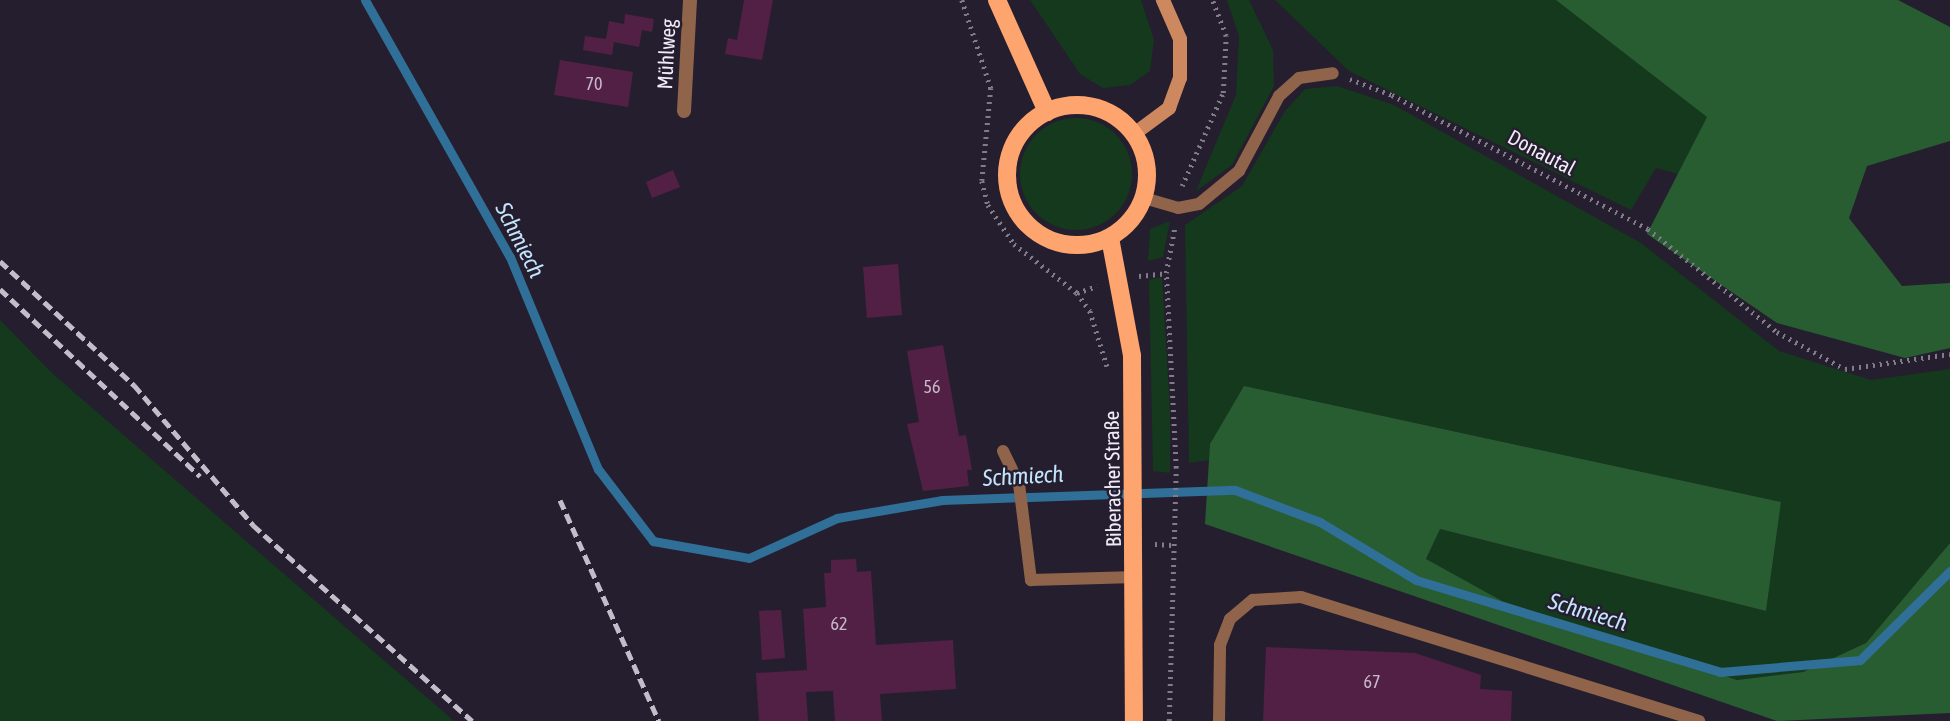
<!DOCTYPE html>
<html>
<head>
<meta charset="utf-8">
<style>
	body { margin:0 }
	#map { position:relative; width:1950px; height:721px; overflow:hidden; background:#251e2f; font-family:"Asap Condensed",sans-serif }
	div>[style] { position:absolute }
	.green>* { inset:0; background:#15391c }
	.round { border-radius:50% }
	.forest>* { inset:0; background:#285d32 }
	.stream>* { height:9px; margin:-4.5px; padding:0 4.5px; transform-origin:4.5px; border-radius:4.5px; background:#306f97 }
	.building>* { inset:0; background:#522044 }
	.path>* { height:4.5px; margin-top:-2.25px; transform-origin:0; background:repeating-linear-gradient(90deg,#817b8a 0 2px,transparent 0 7px) }
	.lane>* { height:12px; margin:-6px; padding:0 6px; transform-origin:6px; border-radius:6px; background:#8f644a }
	.street>* { height:14px; margin:-7px; padding:0 7px; transform-origin:7px; border-radius:7px; background:#8f644a }
	.secondary>* { height:14px; margin:-7px; padding:0 7px; transform-origin:7px; border-radius:7px; background:#cd885f }
	.primary>* { height:18px; margin:-9px; padding:0 9px; transform-origin:9px; border-radius:9px; background:#fea46e }
	.primary>.ring { margin:-9px; padding:0; box-sizing:content-box; background:none; border:18px solid #fea46e; border-radius:50% }
	.rail>* { height:5px; margin-top:-2.5px; transform-origin:0; background:repeating-linear-gradient(90deg,#c3bdca 0 10px,transparent 0 15px) }
	span { translate:-50% -50%; white-space:nowrap; text-align:center; line-height:1.15; -webkit-text-stroke:5px #251e2f; paint-order:stroke }
	.number-label { font-size:18px; color:#c8b8ca }
	.number-label span { -webkit-text-stroke-width:0 }
	.street-label { font-size:21px; color:#f0ebf7 }
	.water-label { font-size:23px; color:#c3e4fc; font-style:italic }
</style>
</head>
<body>
<div id="map">
	<div class="green">
		<i style="clip-path:polygon(1030px 0,1141px 0,1154px 40px,1150px 71px,1130px 85px,1103px 88px,1080px 74px)"></i>
		<i style="clip-path:polygon(1227px 0,1249px 0,1273px 50px,1274px 86px,1232px 165px,1196px 191px,1236px 95px,1239px 36px)"></i>
		<i style="clip-path:polygon(1275px 0,1576px 0,1707px 117px,1678px 174px,1656px 168px,1631px 210px,1349px 71px)"></i>
		<i style="clip-path:polygon(1337px 86px,1394px 105px,1641px 243px,1779px 351px,1871px 380px,1950px 369px,1950px 543px,1866px 643px,1803px 672px,1737px 680px,1502px 601px,1426px 560px,1439px 529px,1766px 611px,1781px 502px,1244px 386px,1210px 444px,1209px 460px,1189px 463px,1185px 225px,1242px 186px,1285px 111px,1305px 89px)"></i>
		<i class="round" style="left:1020px;top:118px;width:112px;height:112px"></i>
		<i style="clip-path:polygon(1170px 221px,1163px 257px,1148px 261px,1150px 229px)"></i>
		<i style="clip-path:polygon(1162px 277px,1170px 411px,1170px 473px,1153px 471px,1149px 280px)"></i>
		<i style="clip-path:polygon(0 320px,53px 374px,454px 721px,0 721px)"></i>
	</div>
	<div class="forest">
		<i style="clip-path:polygon(1556px 0,1898px 0,1950px 27px,1950px 141px,1867px 166px,1849px 218px,1902px 286px,1950px 283px,1950px 348px,1905px 358px,1777px 323px,1647px 234px,1707px 117px)"></i>
		<i style="clip-path:polygon(1244px 386px,1781px 502px,1766px 611px,1440px 529px,1426px 559px,1502px 601px,1737px 680px,1803px 672px,1866px 643px,1950px 543px,1950px 713px,1777px 721px,1205px 524px,1210px 444px)"></i>
	</div>
	<div class="stream">
		<i style="left:365px;top:0;width:295px;rotate:60.6deg"></i>
		<i style="left:510px;top:257px;width:230px;rotate:67.5deg"></i>
		<i style="left:598px;top:469px;width:91px;rotate:52.6deg"></i>
		<i style="left:653px;top:541px;width:97px;rotate:10deg"></i>
		<i style="left:749px;top:558px;width:97px;rotate:-24.4deg"></i>
		<i style="left:837px;top:518px;width:107px;rotate:-9.7deg"></i>
		<i style="left:942px;top:500px;width:293px;rotate:-2deg"></i>
		<i style="left:1235px;top:490px;width:91px;rotate:20.6deg"></i>
		<i style="left:1320px;top:522px;width:112px;rotate:31.1deg"></i>
		<i style="left:1416px;top:580px;width:318px;rotate:16.8deg"></i>
		<i style="left:1720px;top:672px;width:141px;rotate:-4.9deg"></i>
		<i style="left:1860px;top:660px;width:127px;rotate:-44.7deg"></i>
	</div>
	<div class="building">
		<i style="clip-path:polygon(744px 0,773px 0,762px 60px,725px 54px,728px 38px,737px 40px)"></i>
		<i style="clip-path:polygon(625px 14px,654px 19px,652px 32px,642px 30px,639px 47px,614px 42px,612px 55px,583px 50px,585px 36px,606px 39px,609px 21px,624px 24px)"></i>
		<i style="clip-path:polygon(560px 60px,633px 72px,628px 107px,554px 95px)"></i>
		<i style="clip-path:polygon(673px 170px,680px 187px,652px 198px,646px 182px)"></i>
		<i style="clip-path:polygon(898px 264px,902px 315px,867px 318px,863px 267px)"></i>
		<i style="clip-path:polygon(943px 345px,959px 436px,966px 435px,972px 470px,967px 470px,969px 486px,923px 491px,907px 424px,919px 422px,907px 351px)"></i>
		<i style="clip-path:polygon(856px 559px,857px 572px,871px 571px,876px 645px,953px 640px,956px 689px,880px 694px,882px 721px,835px 721px,833px 691px,806px 692px,808px 721px,759px 721px,756px 673px,807px 670px,803px 609px,826px 607px,824px 573px,831px 573px,831px 560px)"></i>
		<i style="clip-path:polygon(781px 610px,785px 658px,762px 660px,759px 611px)"></i>
		<i style="clip-path:polygon(1266px 647px,1415px 653px,1481px 675px,1480px 689px,1512px 691px,1511px 721px,1263px 721px)"></i>
	</div>
	<div class="path">
		<i style="left:962px;top:0;width:93px;rotate:71.8deg"></i>
		<i style="left:991px;top:88px;width:93px;rotate:95.5deg"></i>
		<i style="left:982px;top:181px;width:25px;rotate:76deg"></i>
		<i style="left:988px;top:205px;width:47px;rotate:56.3deg"></i>
		<i style="left:1014px;top:244px;width:80px;rotate:37.9deg"></i>
		<i style="left:1077px;top:293px;width:22px;rotate:54deg"></i>
		<i style="left:1090px;top:311px;width:58px;rotate:72.8deg"></i>
		<i style="left:1350px;top:79px;width:45px;rotate:20.9deg"></i>
		<i style="left:1392px;top:95px;width:289px;rotate:27.6deg"></i>
		<i style="left:1648px;top:229px;width:165px;rotate:38.6deg"></i>
		<i style="left:1777px;top:332px;width:77px;rotate:28.6deg"></i>
		<i style="left:1845px;top:369px;width:106px;rotate:-8.1deg"></i>
		<i style="left:1182px;top:186px;width:102px;rotate:-66.2deg"></i>
		<i style="left:1223px;top:93px;width:57px;rotate:-87deg"></i>
		<i style="left:1226px;top:36px;width:39px;rotate:-111deg"></i>
		<i style="left:1139px;top:276px;width:27px;rotate:-6deg"></i>
		<i style="left:1077px;top:293px;width:21px;rotate:-19deg"></i>
		<i style="left:1155px;top:544px;width:17px;rotate:3deg"></i>
		<i style="left:1169px;top:721px;width:253px;rotate:-88.4deg"></i>
		<i style="left:1176px;top:468px;width:195px;rotate:-92.9deg"></i>
		<i style="left:1166px;top:273px;width:48px;rotate:-79.2deg"></i>
	</div>
	<div class="lane">
		<i style="left:1144px;top:198px;width:35px;rotate:16deg"></i>
		<i style="left:1178px;top:208px;width:21px;rotate:-11deg"></i>
		<i style="left:1199px;top:204px;width:52px;rotate:-39.5deg"></i>
		<i style="left:1239px;top:171px;width:85px;rotate:-61.9deg"></i>
		<i style="left:1279px;top:96px;width:27px;rotate:-42deg"></i>
		<i style="left:1299px;top:78px;width:34px;rotate:-8deg"></i>
		<i style="left:1003px;top:451px;width:37px;rotate:64deg"></i>
		<i style="left:1019px;top:484px;width:97px;rotate:82.9deg"></i>
		<i style="left:1031px;top:580px;width:105px;rotate:-1.6deg"></i>
		<i style="left:1219px;top:721px;width:76px;rotate:-89.2deg"></i>
		<i style="left:1220px;top:645px;width:28px;rotate:-69deg"></i>
		<i style="left:1230px;top:619px;width:30px;rotate:-40deg"></i>
		<i style="left:1253px;top:600px;width:48px;rotate:-3.6deg"></i>
		<i style="left:1301px;top:597px;width:417px;rotate:17.3deg"></i>
	</div>
	<div class="street">
		<i style="left:684px;top:111px;width:111px;rotate:-86.9deg"></i>
	</div>
	<div class="secondary">
		<i style="left:1134px;top:134px;width:44px;rotate:-36.6deg"></i>
		<i style="left:1169px;top:108px;width:32px;rotate:-70deg"></i>
		<i style="left:1180px;top:78px;width:39px;rotate:-90deg"></i>
		<i style="left:1180px;top:39px;width:43px;rotate:-113.6deg"></i>
	</div>
	<div class="primary">
		<i style="left:997px;top:0;width:123px;rotate:65.9deg"></i>
		<i class="ring" style="left:1007px;top:105px;width:122px;height:122px"></i>
		<i style="left:1110px;top:238px;width:120px;rotate:79.4deg"></i>
		<i style="left:1132px;top:356px;width:365px;rotate:89.7deg"></i>
	</div>
	<div class="rail">
		<i style="left:0;top:261px;width:183px;rotate:42.8deg"></i>
		<i style="left:134px;top:385px;width:184px;rotate:49.6deg"></i>
		<i style="left:253px;top:525px;width:294px;rotate:41.8deg"></i>
		<i style="left:0;top:289px;width:274px;rotate:43.1deg"></i>
		<i style="left:560px;top:500px;width:242px;rotate:65.9deg"></i>
	</div>
	<div class="number-label">
		<span style="left:594px;top:84px">70</span>
		<span style="left:932px;top:387px">56</span>
		<span style="left:839px;top:624px">62</span>
		<span style="left:1372px;top:682px">67</span>
	</div>
	<div class="street-label">
		<span style="left:666px;top:54px;rotate:-87deg">Mühlweg</span>
		<span style="left:1542px;top:152px;rotate:28deg">Donautal</span>
		<span style="left:1112px;top:479px;rotate:-91deg">Biberacher Straße</span>
	</div>
	<div class="water-label">
		<span style="left:520px;top:240px;rotate:63deg">Schmiech</span>
		<span style="left:1023px;top:476px;rotate:-3deg">Schmiech</span>
		<span style="left:1588px;top:612px;rotate:17deg">Schmiech</span>
	</div>
</div>
</body>
</html>
